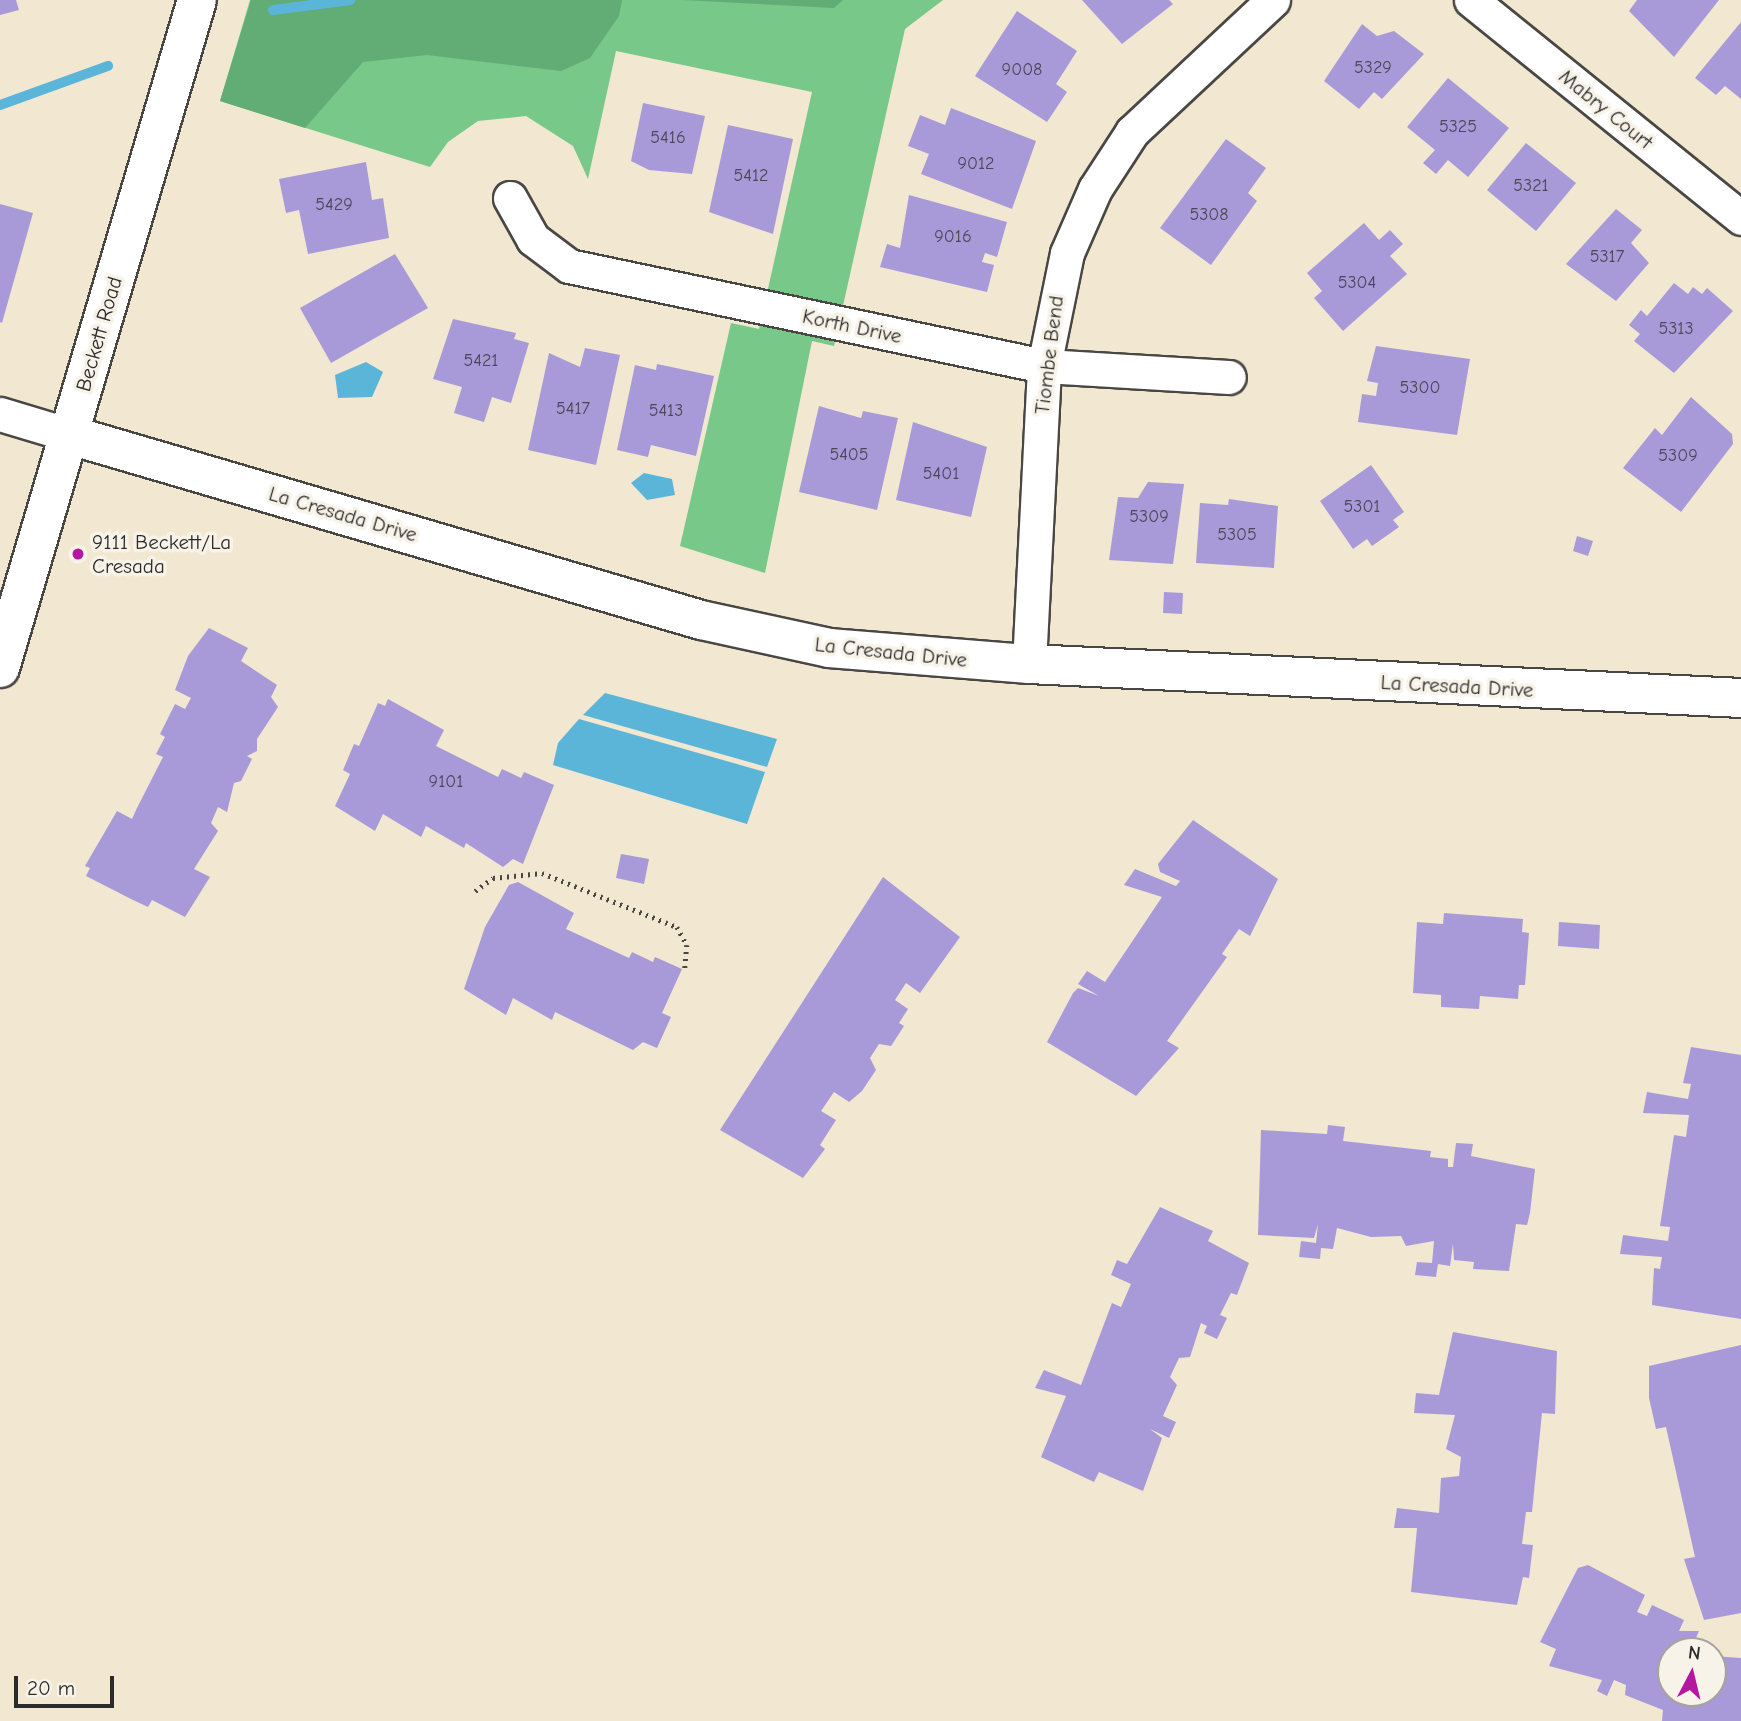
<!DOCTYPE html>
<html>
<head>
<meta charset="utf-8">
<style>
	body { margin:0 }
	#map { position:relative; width:1741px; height:1721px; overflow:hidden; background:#f2e7d0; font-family:"Comic Neue",sans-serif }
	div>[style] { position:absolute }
	.green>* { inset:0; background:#78c889 }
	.forest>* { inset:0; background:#62ac75 }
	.water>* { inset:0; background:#5bb5d9 }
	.stream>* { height:10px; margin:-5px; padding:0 5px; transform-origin:5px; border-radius:5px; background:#5bb5d9 }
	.building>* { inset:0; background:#a89ad9 }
	.path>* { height:4.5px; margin-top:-2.25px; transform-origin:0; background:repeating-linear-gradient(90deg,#494744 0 2px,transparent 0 7px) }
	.roads { filter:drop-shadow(2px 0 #494744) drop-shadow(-2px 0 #494744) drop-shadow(0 2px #494744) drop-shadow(0 -2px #494744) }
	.minor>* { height:33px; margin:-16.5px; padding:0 16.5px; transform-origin:16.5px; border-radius:16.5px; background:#fff }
	.tertiary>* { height:38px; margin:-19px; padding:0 19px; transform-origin:19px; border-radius:19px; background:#fff }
	.dots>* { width:19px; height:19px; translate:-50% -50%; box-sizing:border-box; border:4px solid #f7f3e8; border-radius:50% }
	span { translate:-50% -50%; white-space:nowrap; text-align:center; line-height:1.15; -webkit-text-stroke:7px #f7f3e8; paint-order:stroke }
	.number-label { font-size:18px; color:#4a4756 }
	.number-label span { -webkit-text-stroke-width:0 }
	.street-label { font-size:21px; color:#2b2b2b }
	.poi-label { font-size:21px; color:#2b2b2b }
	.left { translate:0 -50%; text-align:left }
	.north { position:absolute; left:1657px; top:1637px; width:70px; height:70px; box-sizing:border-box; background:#f7f3e8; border:2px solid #a5a39c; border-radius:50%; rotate:7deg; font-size:19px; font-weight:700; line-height:28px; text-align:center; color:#2b2b2b }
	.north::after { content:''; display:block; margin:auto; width:24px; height:32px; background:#b5179e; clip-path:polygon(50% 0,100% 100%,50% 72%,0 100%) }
	.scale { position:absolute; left:14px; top:1676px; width:100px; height:32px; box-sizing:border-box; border:4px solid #2b2b2b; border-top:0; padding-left:9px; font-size:21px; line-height:24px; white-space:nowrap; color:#2b2b2b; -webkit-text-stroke:5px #f7f3e8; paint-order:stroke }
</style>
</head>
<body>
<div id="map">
	<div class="green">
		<i style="clip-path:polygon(250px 0,943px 0,905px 29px,834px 346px,812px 341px,765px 573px,680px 546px,731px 323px,759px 329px,812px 92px,616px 51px,588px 179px,573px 146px,526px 116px,478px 121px,448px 142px,430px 167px,220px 101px)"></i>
	</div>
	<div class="forest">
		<i style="clip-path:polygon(251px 0,622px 0,619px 16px,590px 58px,561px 71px,427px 55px,363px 62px,305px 128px,220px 101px)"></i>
		<i style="clip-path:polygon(682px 0,843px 0,834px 8px)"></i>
	</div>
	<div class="water">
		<i style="clip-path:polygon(366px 362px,383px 372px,372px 397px,338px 398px,335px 375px)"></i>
		<i style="clip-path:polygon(644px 473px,672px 479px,675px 495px,647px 500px,631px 483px)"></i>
		<i style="clip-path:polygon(605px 693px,777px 739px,767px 767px,583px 715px)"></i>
		<i style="clip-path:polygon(579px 719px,765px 772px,747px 824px,553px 765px,558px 743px)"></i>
	</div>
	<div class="stream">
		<i style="left:273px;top:10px;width:78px;rotate:-7.4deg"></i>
		<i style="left:0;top:105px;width:115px;rotate:-19.9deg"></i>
	</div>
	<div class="building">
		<i style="clip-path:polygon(0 0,16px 0,19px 10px,0 15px)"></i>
		<i style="clip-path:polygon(1082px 0,1169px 0,1173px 4px,1122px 44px)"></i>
		<i style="clip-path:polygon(1637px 0,1719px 0,1674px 57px,1629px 11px)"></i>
		<i style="clip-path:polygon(1017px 11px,1077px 51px,1056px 84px,1067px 92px,1047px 122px,975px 76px)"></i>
		<i style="clip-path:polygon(1741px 22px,1741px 99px,1725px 86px,1716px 95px,1695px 78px)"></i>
		<i style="clip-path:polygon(1362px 24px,1377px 36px,1394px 31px,1424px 54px,1382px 99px,1374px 92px,1359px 109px,1324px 81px)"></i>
		<i style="clip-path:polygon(1448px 78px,1509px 128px,1468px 177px,1448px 160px,1436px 174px,1423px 163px,1435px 150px,1407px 127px)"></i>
		<i style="clip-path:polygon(643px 103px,705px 116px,692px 174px,649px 170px,631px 161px)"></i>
		<i style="clip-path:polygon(951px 108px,1036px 141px,1012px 209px,921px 174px,929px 154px,908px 146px,920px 115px,945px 125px)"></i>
		<i style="clip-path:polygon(728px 125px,793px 139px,773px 234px,709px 212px)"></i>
		<i style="clip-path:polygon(1226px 139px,1266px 168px,1248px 193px,1257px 201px,1211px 265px,1160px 228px)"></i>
		<i style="clip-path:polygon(1526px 143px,1576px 183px,1536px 231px,1487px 190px)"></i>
		<i style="clip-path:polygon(366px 162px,372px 200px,383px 198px,389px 238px,308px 254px,299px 210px,286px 213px,279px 179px)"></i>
		<i style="clip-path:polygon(909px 195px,1007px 222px,997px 257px,985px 253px,982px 262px,994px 265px,987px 292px,880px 267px,887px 244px,900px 248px)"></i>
		<i style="clip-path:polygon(0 204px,33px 213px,2px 323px,0 322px)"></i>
		<i style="clip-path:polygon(1616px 209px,1642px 230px,1631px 243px,1649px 263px,1616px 301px,1566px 264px)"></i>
		<i style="clip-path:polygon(1364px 223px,1379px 240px,1390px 230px,1403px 244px,1390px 256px,1407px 274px,1343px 331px,1314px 298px,1322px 291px,1307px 273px)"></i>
		<i style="clip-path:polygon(395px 254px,428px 308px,331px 363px,300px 308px)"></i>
		<i style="clip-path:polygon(1674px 283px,1688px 294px,1693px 287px,1702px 294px,1707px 288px,1733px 311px,1674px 373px,1634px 341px,1640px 334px,1629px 325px,1641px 310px,1647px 316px)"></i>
		<i style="clip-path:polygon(453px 319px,516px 333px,514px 339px,529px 343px,511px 403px,492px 397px,484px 422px,454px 413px,462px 387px,433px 379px)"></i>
		<i style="clip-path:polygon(1376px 346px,1470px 359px,1457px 435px,1358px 422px,1362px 394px,1376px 396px,1378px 383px,1367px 381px)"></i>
		<i style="clip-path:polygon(585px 348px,620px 355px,596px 465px,528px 450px,549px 353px,580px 367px)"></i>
		<i style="clip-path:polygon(657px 364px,714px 376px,696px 456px,651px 445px,648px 457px,617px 450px,635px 365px,656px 370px)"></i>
		<i style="clip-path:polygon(1691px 397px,1732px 434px,1733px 444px,1681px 512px,1623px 468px,1655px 428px,1662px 435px)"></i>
		<i style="clip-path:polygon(819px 406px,861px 418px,863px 411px,898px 418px,877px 510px,799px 492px)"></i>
		<i style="clip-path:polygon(913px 422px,987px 447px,971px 517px,896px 500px)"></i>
		<i style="clip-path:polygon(1371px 465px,1404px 512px,1393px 520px,1399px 527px,1372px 546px,1367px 539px,1353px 549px,1320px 501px)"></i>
		<i style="clip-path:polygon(1148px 482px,1184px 484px,1173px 564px,1109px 560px,1118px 497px,1138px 498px)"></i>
		<i style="clip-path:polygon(1229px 499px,1278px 506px,1274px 568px,1196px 563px,1200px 503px,1228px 505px)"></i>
		<i style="clip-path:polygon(1577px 536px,1593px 541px,1588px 556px,1573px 551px)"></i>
		<i style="clip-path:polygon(1164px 592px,1183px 593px,1182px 614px,1163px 613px)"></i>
		<i style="clip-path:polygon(209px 628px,248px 648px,241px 661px,277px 685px,271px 697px,278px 707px,257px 739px,257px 751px,247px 756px,252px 759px,241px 781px,234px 783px,227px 812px,218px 807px,211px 823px,218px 831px,194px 869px,210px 877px,185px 917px,152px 900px,148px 907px,131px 899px,86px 876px,90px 868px,85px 866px,117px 811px,132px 819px,137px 808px,163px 757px,156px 754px,165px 737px,160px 734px,175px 704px,185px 709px,191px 698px,175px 690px,188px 656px)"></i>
		<i style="clip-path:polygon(388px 699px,444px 730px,436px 746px,498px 777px,502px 769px,521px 778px,524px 772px,554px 785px,523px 864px,513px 859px,503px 867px,466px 843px,464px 848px,426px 826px,421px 837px,383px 814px,375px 831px,335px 806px,350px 774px,343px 770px,354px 744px,359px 746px,378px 703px,385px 706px)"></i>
		<i style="clip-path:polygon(1193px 820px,1278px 879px,1250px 936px,1239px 929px,1222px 954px,1227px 957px,1167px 1041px,1179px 1048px,1136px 1096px,1047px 1042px,1073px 993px,1078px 988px,1099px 996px,1078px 984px,1087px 971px,1105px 982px,1162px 897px,1124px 885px,1135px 869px,1176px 886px,1180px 881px,1160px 872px,1158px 864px)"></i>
		<i style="clip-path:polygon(621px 854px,649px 859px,644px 884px,616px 878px)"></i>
		<i style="clip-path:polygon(883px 877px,960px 937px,920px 993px,906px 983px,895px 1000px,908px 1009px,899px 1023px,904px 1026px,891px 1046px,879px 1044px,870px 1058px,876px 1070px,862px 1091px,849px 1102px,834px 1092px,821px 1111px,836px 1120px,820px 1145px,825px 1149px,803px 1178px,720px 1130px)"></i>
		<i style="clip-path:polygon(518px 882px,574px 913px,566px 929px,629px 958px,632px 952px,653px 962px,655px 957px,682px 969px,662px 1013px,671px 1017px,657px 1048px,643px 1042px,633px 1050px,555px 1012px,552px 1020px,513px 998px,506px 1015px,464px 989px,485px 927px,509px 885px)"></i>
		<i style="clip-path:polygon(1444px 913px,1523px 919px,1522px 932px,1529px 933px,1525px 985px,1519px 985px,1518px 999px,1480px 996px,1479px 1009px,1441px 1007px,1441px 995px,1413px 993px,1417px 922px,1443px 924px)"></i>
		<i style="clip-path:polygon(1559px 922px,1600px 925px,1599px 949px,1558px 946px)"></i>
		<i style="clip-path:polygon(1691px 1047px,1741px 1055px,1741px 1319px,1652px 1305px,1654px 1268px,1660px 1269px,1662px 1257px,1620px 1254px,1623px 1235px,1668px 1241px,1670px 1227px,1660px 1226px,1674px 1135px,1686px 1137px,1689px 1115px,1643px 1113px,1647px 1092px,1688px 1099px,1691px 1084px,1683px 1083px)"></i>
		<i style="clip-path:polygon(1328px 1125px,1345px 1127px,1343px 1141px,1431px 1151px,1430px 1157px,1448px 1159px,1448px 1167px,1453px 1167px,1456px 1143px,1473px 1144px,1471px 1156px,1535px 1169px,1530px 1213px,1527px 1225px,1516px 1224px,1509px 1271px,1473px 1269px,1474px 1262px,1454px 1260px,1453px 1244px,1450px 1266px,1438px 1264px,1436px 1277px,1415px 1275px,1417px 1262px,1432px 1263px,1434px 1241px,1406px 1246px,1401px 1236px,1371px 1237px,1337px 1228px,1333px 1249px,1321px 1248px,1320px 1259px,1299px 1257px,1301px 1241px,1316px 1243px,1318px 1224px,1314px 1238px,1258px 1235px,1261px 1130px,1327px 1134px)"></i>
		<i style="clip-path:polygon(1160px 1207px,1213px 1231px,1208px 1241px,1249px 1263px,1237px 1295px,1231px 1293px,1220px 1315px,1227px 1318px,1217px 1339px,1204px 1333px,1207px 1326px,1201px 1323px,1190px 1357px,1179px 1358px,1170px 1377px,1177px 1385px,1163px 1416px,1176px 1422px,1169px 1438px,1150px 1429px,1162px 1438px,1143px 1491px,1099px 1472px,1094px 1482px,1041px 1457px,1066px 1396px,1035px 1388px,1044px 1370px,1081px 1385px,1112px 1303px,1121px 1307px,1131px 1284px,1111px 1275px,1117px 1260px,1127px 1264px)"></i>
		<i style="clip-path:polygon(1453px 1332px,1557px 1351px,1555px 1414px,1542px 1413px,1532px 1512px,1526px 1512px,1522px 1544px,1533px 1545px,1529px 1578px,1523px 1577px,1517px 1605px,1411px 1592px,1417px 1528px,1394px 1528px,1397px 1508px,1439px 1513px,1441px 1478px,1459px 1476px,1461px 1457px,1446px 1449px,1455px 1415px,1414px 1413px,1416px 1393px,1439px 1395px)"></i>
		<i style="clip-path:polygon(1741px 1345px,1741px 1613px,1704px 1620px,1684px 1559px,1695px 1557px,1666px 1427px,1656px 1429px,1649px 1398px,1649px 1366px)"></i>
		<i style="clip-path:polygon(1588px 1565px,1645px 1595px,1637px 1612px,1647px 1616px,1652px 1605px,1684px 1620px,1679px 1631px,1699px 1631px,1695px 1640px,1713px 1648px,1671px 1651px,1671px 1693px,1713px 1693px,1713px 1656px,1741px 1658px,1741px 1721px,1662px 1721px,1663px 1710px,1625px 1695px,1626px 1685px,1614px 1680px,1607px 1696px,1597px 1691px,1602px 1680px,1549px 1666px,1556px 1649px,1540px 1642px,1578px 1568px)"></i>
	</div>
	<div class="path">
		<i style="left:475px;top:891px;width:22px;rotate:-36deg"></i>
		<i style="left:493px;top:878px;width:49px;rotate:-5.8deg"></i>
		<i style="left:542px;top:873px;width:145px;rotate:21.8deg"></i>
		<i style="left:677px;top:927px;width:21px;rotate:61deg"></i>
		<i style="left:687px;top:945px;width:24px;rotate:95deg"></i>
	</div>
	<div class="roads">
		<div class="minor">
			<i style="left:1471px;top:0;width:347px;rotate:38.9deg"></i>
			<i style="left:510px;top:198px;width:47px;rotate:60.7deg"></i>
			<i style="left:533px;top:239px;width:45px;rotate:36.9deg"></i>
			<i style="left:569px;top:266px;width:485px;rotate:11.9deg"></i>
			<i style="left:1044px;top:366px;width:185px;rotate:3.4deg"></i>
			<i style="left:0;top:414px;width:73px;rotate:16.7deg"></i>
			<i style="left:1029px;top:664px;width:298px;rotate:-87.1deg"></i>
			<i style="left:1044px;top:366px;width:115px;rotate:-78.5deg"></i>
			<i style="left:1067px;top:253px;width:70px;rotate:-66.4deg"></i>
			<i style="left:1095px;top:189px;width:68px;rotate:-57deg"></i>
			<i style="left:1132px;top:132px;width:193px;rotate:-43.1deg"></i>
		</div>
		<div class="tertiary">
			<i style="left:70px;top:435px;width:658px;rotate:16.34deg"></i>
			<i style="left:701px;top:620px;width:131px;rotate:12.3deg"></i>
			<i style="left:829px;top:648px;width:201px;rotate:4.6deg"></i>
			<i style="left:1029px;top:664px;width:713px;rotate:2.73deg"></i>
			<i style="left:0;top:668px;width:696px;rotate:-73.57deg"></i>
		</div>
	</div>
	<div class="dots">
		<i style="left:78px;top:554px;background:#b5179e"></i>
	</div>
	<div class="number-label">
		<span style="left:1373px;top:68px">5329</span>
		<span style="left:1022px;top:70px">9008</span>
		<span style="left:1458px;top:127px">5325</span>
		<span style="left:668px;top:138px">5416</span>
		<span style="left:976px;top:164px">9012</span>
		<span style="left:751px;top:176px">5412</span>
		<span style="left:1531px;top:186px">5321</span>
		<span style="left:334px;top:205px">5429</span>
		<span style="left:1209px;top:215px">5308</span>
		<span style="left:953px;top:237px">9016</span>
		<span style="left:1607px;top:257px">5317</span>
		<span style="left:1357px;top:283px">5304</span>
		<span style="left:1676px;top:329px">5313</span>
		<span style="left:481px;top:361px">5421</span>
		<span style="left:1420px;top:388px">5300</span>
		<span style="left:573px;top:409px">5417</span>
		<span style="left:666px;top:411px">5413</span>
		<span style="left:849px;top:455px">5405</span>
		<span style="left:1678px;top:456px">5309</span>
		<span style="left:941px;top:474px">5401</span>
		<span style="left:1362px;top:507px">5301</span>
		<span style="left:1149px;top:517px">5309</span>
		<span style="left:1237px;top:535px">5305</span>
		<span style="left:446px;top:782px">9101</span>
	</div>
	<div class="street-label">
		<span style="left:1606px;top:109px;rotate:39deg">Mabry Court</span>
		<span style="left:852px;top:326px;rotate:12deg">Korth Drive</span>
		<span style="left:99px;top:334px;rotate:-74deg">Beckett Road</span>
		<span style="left:1049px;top:355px;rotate:-83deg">Tiombe Bend</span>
		<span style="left:343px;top:514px;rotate:16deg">La Cresada Drive</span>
		<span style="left:891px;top:652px;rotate:6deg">La Cresada Drive</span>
		<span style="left:1457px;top:686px;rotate:3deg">La Cresada Drive</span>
	</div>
	<div class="poi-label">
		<span class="left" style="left:92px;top:554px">9111 Beckett/La<br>Cresada</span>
	</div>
	<div class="north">N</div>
	<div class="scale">20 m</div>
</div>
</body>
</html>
